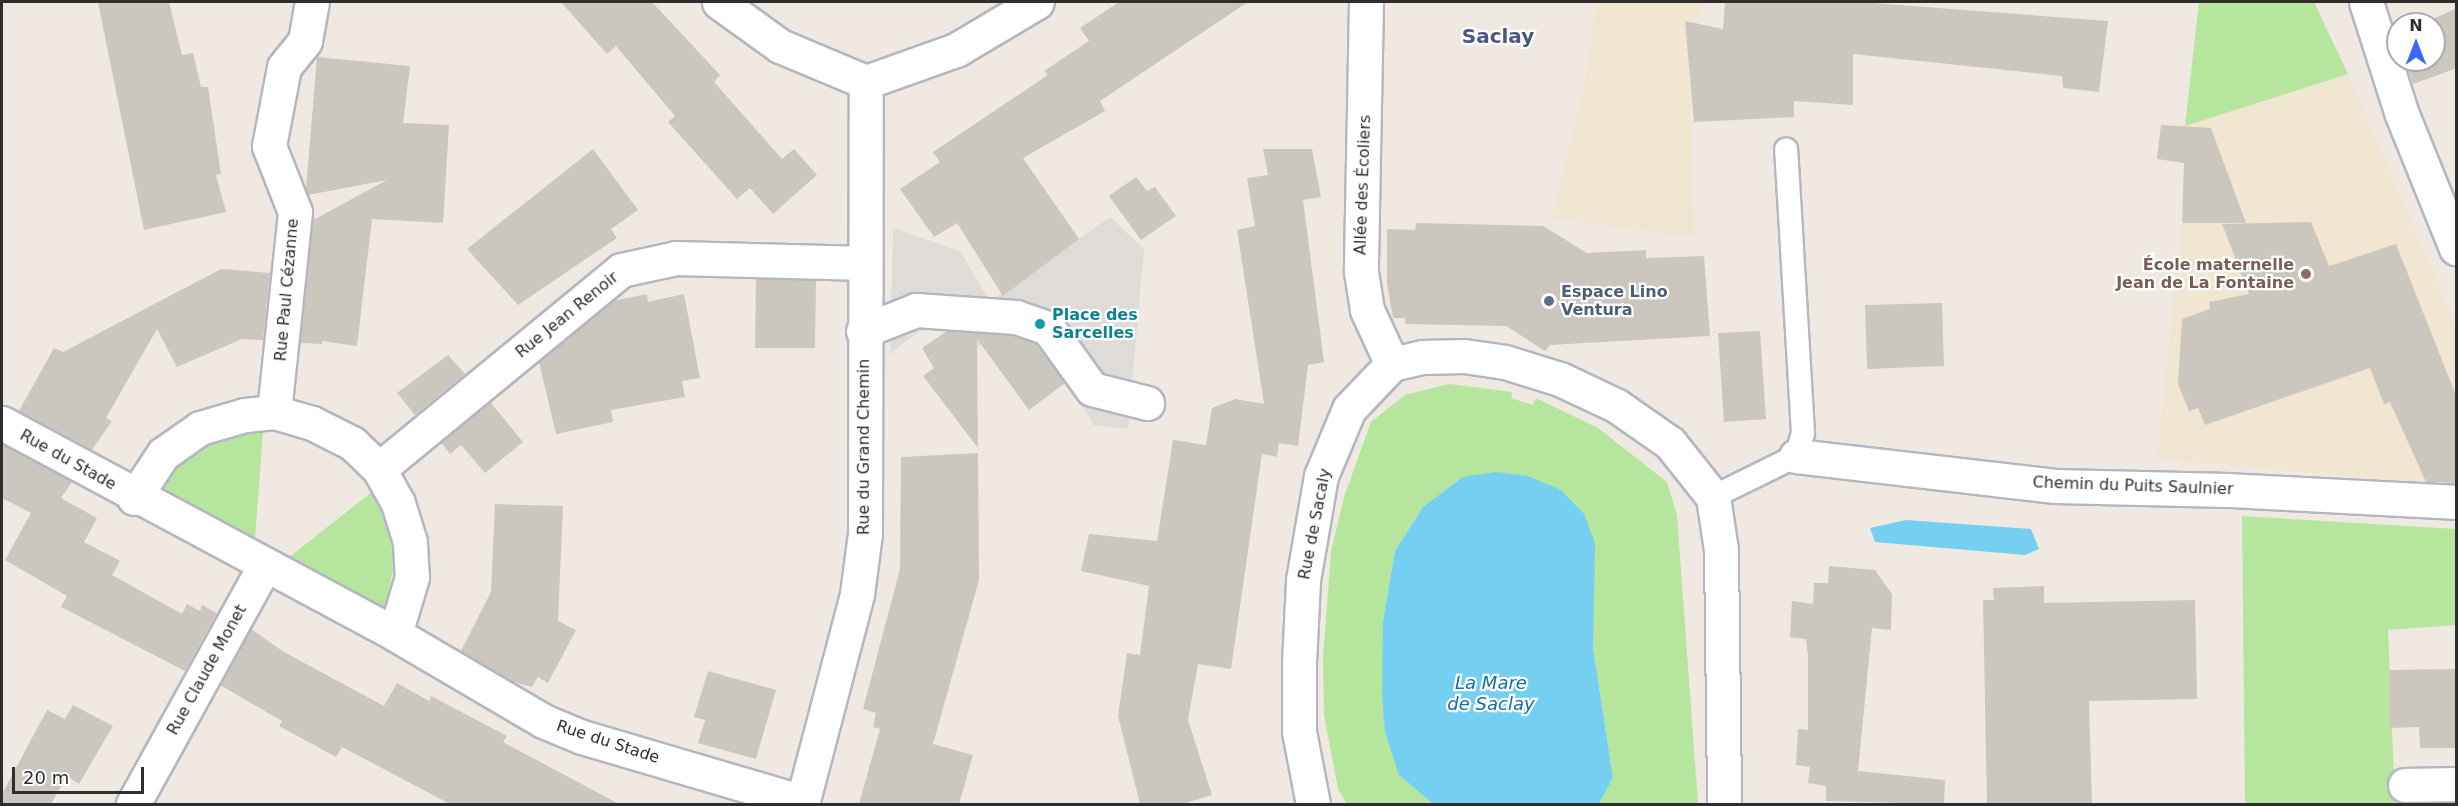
<!DOCTYPE html>
<html>
<head>
<meta charset="utf-8">
<style>
	body { margin:0 }
	#map { position:relative; width:2458px; height:806px; overflow:hidden; background:#efe9e1; font-family:"DejaVu Sans",sans-serif }
	div>[style] { position:absolute }
	.education>* { inset:0; background:#f0e6d1 }
	.green>* { inset:0; background:#b6e59e }
	.plaza>* { inset:0; background:#dfdcd8 }
	.water>* { inset:0; background:#75cff0 }
	.building>* { inset:0; background:#cbc7bf }
	.roads { filter:drop-shadow(2px 0 #b4b7c1) drop-shadow(-2px 0 #b4b7c1) drop-shadow(0 2px #b4b7c1) drop-shadow(0 -2px #b4b7c1) }
	.lane>* { height:22px; margin:-11px; padding:0 11px; transform-origin:11px; border-radius:11px; background:#fff }
	.street>* { height:33px; margin:-16.5px; padding:0 16.5px; transform-origin:16.5px; border-radius:16.5px; background:#fff }
	.dots>* { width:16px; height:16px; translate:-50% -50%; box-sizing:border-box; border:3px solid #fff; border-radius:50% }
	span { translate:-50% -50%; white-space:nowrap; text-align:center; line-height:1.15; -webkit-text-stroke:4.5px #fff; paint-order:stroke }
	.street-label { font-size:16px; color:#2e2e2e }
	.education-label { font-size:16px; color:#785e54; font-weight:700 }
	.right { translate:-100% -50%; text-align:right }
	.service-label { font-size:16px; color:#4e5e75; font-weight:700 }
	.left { translate:0 -50%; text-align:left }
	.culture-label { font-size:16px; color:#0d838f; font-weight:700 }
	.water-label { font-size:18px; color:#0d6fa3; font-style:italic }
	.quarter-label { font-size:20px; color:#4d5680; font-weight:700 }
	.frame { position:absolute; inset:0; border:3px solid #2e2e2e; pointer-events:none }
	.north { position:absolute; left:2386px; top:12px; width:60px; height:60px; box-sizing:border-box; background:#fff; border:2px solid #ababab; border-radius:50%; rotate:0deg; font-size:16px; font-weight:700; line-height:24px; text-align:center; color:#2e2e2e }
	.north::after { content:''; display:block; margin:auto; width:21px; height:27px; background:#4264fb; clip-path:polygon(50% 0,100% 100%,50% 72%,0 100%) }
	.scale { position:absolute; left:12px; top:767px; width:132px; height:27px; box-sizing:border-box; border:3px solid #2e2e2e; border-top:0; padding-left:8px; font-size:18px; line-height:21px; white-space:nowrap; color:#2e2e2e; -webkit-text-stroke:4px #fff; paint-order:stroke }
</style>
</head>
<body>
<div id="map">
	<div class="education">
		<i style="clip-path:polygon(1597px 2px,1704px 2px,1689px 58px,1694px 237px,1552px 218px,1585px 82px)"></i>
		<i style="clip-path:polygon(2348px 74px,2456px 325px,2456px 486px,2157px 459px,2182px 223px,2185px 126px)"></i>
	</div>
	<div class="green">
		<i style="clip-path:polygon(2199px 2px,2314px 2px,2348px 74px,2185px 126px)"></i>
		<i style="clip-path:polygon(1449px 384px,1512px 392px,1511px 398px,1533px 405px,1536px 398px,1598px 428px,1667px 482px,1677px 515px,1698px 804px,1599px 804px,1613px 778px,1593px 647px,1593px 607px,1423px 507px,1395px 551px,1383px 621px,1399px 775px,1433px 804px,1347px 804px,1338px 789px,1324px 715px,1323px 658px,1331px 552px,1344px 497px,1371px 422px,1405px 395px)"></i>
		<i style="clip-path:polygon(232px 430px,263px 432px,255px 539px,153px 490px,190px 450px)"></i>
		<i style="clip-path:polygon(373px 491px,400px 533px,385px 610px,283px 562px)"></i>
		<i style="clip-path:polygon(2242px 516px,2456px 529px,2456px 625px,2388px 630px,2395px 804px,2245px 804px)"></i>
	</div>
	<div class="plaza">
		<i style="clip-path:polygon(1110px 217px,1144px 249px,1128px 429px,1094px 425px,1036px 336px,1010px 327px,975px 348px,959px 328px,932px 322px,890px 354px,893px 228px,960px 251px,990px 302px)"></i>
	</div>
	<div class="water">
		<i style="clip-path:polygon(1496px 472px,1528px 476px,1561px 490px,1584px 514px,1595px 543px,1593px 647px,1613px 778px,1599px 804px,1433px 804px,1399px 775px,1385px 732px,1382px 695px,1383px 621px,1395px 551px,1423px 507px,1463px 477px)"></i>
		<i style="clip-path:polygon(1906px 520px,2031px 529px,2039px 549px,2025px 555px,1875px 542px,1870px 528px)"></i>
	</div>
	<div class="building">
		<i style="clip-path:polygon(98px 2px,169px 2px,182px 55px,193px 53px,201px 87px,208px 87px,221px 174px,216px 175px,226px 212px,144px 230px)"></i>
		<i style="clip-path:polygon(561px 2px,652px 2px,720px 75px,714px 82px,782px 159px,794px 149px,817px 175px,773px 214px,750px 188px,737px 199px,668px 122px,675px 116px,616px 46px,607px 54px)"></i>
		<i style="clip-path:polygon(1119px 2px,1248px 2px,1100px 101px,1105px 111px,1023px 158px,1079px 239px,1003px 296px,957px 223px,934px 237px,900px 189px,940px 162px,933px 152px,1048px 75px,1044px 71px,1089px 41px,1080px 28px)"></i>
		<i style="clip-path:polygon(1725px 2px,1860px 2px,2108px 21px,2099px 92px,2063px 88px,2062px 76px,1853px 54px,1853px 105px,1794px 101px,1794px 117px,1694px 122px,1685px 21px,1723px 29px)"></i>
		<i style="clip-path:polygon(2457px 8px,2457px 68px,2413px 84px,2405px 60px,2434px 60px,2434px 24px,2422px 24px)"></i>
		<i style="clip-path:polygon(317px 57px,410px 66px,403px 123px,449px 125px,443px 223px,372px 219px,357px 346px,322px 341px,322px 344px,300px 343px,313px 220px,387px 180px,308px 195px,306px 188px)"></i>
		<i style="clip-path:polygon(2161px 125px,2211px 128px,2246px 223px,2182px 223px,2184px 163px,2157px 159px)"></i>
		<i style="clip-path:polygon(593px 149px,638px 210px,611px 229px,617px 238px,518px 305px,467px 249px)"></i>
		<i style="clip-path:polygon(1263px 149px,1312px 149px,1321px 197px,1303px 200px,1324px 362px,1308px 365px,1298px 446px,1279px 443px,1277px 457px,1262px 454px,1231px 669px,1198px 664px,1188px 720px,1212px 795px,1182px 804px,1140px 804px,1118px 716px,1127px 653px,1140px 655px,1149px 586px,1081px 571px,1089px 534px,1157px 541px,1173px 440px,1206px 445px,1212px 408px,1235px 399px,1264px 404px,1237px 230px,1255px 226px,1247px 178px,1268px 175px)"></i>
		<i style="clip-path:polygon(1136px 177px,1147px 191px,1155px 187px,1176px 216px,1141px 240px,1109px 196px)"></i>
		<i style="clip-path:polygon(2311px 222px,2329px 266px,2396px 244px,2457px 398px,2457px 483px,2426px 482px,2390px 402px,2384px 404px,2370px 368px,2205px 425px,2198px 408px,2189px 411px,2178px 384px,2182px 319px,2210px 309px,2209px 302px,2249px 294px,2222px 224px)"></i>
		<i style="clip-path:polygon(1416px 223px,1543px 226px,1587px 253px,1646px 250px,1646px 258px,1704px 256px,1710px 336px,1550px 345px,1545px 351px,1506px 326px,1405px 324px,1405px 318px,1393px 318px,1387px 283px,1387px 229px,1415px 230px)"></i>
		<i style="clip-path:polygon(221px 269px,270px 273px,263px 340px,242px 339px,177px 367px,157px 329px,106px 418px,112px 421px,92px 450px,19px 411px,54px 348px,63px 352px)"></i>
		<i style="clip-path:polygon(756px 279px,816px 280px,815px 348px,755px 348px)"></i>
		<i style="clip-path:polygon(647px 294px,648px 302px,684px 294px,700px 378px,682px 381px,685px 397px,611px 410px,613px 422px,556px 434px,539px 362px,613px 301px)"></i>
		<i style="clip-path:polygon(1942px 303px,1944px 366px,1867px 369px,1865px 305px)"></i>
		<i style="clip-path:polygon(947px 331px,1012px 336px,1036px 344px,1065px 383px,1029px 410px,977px 339px,978px 448px,923px 376px,934px 368px,922px 348px)"></i>
		<i style="clip-path:polygon(1760px 331px,1766px 419px,1724px 422px,1718px 333px)"></i>
		<i style="clip-path:polygon(448px 355px,465px 374px,415px 415px,397px 393px)"></i>
		<i style="clip-path:polygon(490px 402px,523px 442px,485px 473px,461px 445px,450px 454px,441px 442px)"></i>
		<i style="clip-path:polygon(2px 444px,72px 482px,61px 498px,97px 518px,84px 542px,120px 561px,112px 575px,182px 614px,187px 604px,200px 611px,202px 605px,217px 613px,185px 671px,61px 607px,67px 596px,5px 560px,31px 513px,2px 498px)"></i>
		<i style="clip-path:polygon(978px 453px,979px 580px,933px 744px,973px 755px,959px 804px,859px 804px,880px 729px,873px 727px,876px 713px,863px 709px,900px 569px,901px 457px)"></i>
		<i style="clip-path:polygon(495px 504px,563px 506px,558px 621px,576px 630px,548px 683px,538px 677px,532px 687px,514px 682px,461px 651px,491px 592px)"></i>
		<i style="clip-path:polygon(1829px 566px,1875px 570px,1892px 594px,1891px 630px,1872px 628px,1858px 771px,1945px 780px,1944px 804px,1826px 801px,1826px 786px,1808px 783px,1810px 767px,1796px 765px,1798px 729px,1808px 730px,1808px 656px,1806px 639px,1790px 637px,1792px 601px,1813px 604px,1814px 583px,1828px 583px)"></i>
		<i style="clip-path:polygon(2044px 586px,2044px 603px,2195px 600px,2197px 699px,2089px 701px,2092px 804px,1987px 804px,1983px 600px,1994px 600px,1993px 588px)"></i>
		<i style="clip-path:polygon(251px 629px,284px 652px,384px 706px,397px 683px,429px 701px,431px 696px,507px 736px,503px 742px,619px 804px,450px 804px,342px 747px,336px 757px,279px 726px,282px 721px,220px 685px)"></i>
		<i style="clip-path:polygon(2457px 669px,2457px 748px,2420px 748px,2419px 727px,2389px 728px,2389px 670px)"></i>
		<i style="clip-path:polygon(708px 671px,776px 690px,756px 759px,698px 743px,705px 720px,694px 717px)"></i>
		<i style="clip-path:polygon(73px 705px,113px 726px,79px 784px,67px 776px,51px 804px,2px 804px,2px 794px,47px 710px,65px 719px)"></i>
	</div>
	<div class="roads">
		<div class="lane">
			<i style="left:1713px;top:497px;width:93px;rotate:-26.3deg"></i>
			<i style="left:1796px;top:456px;width:24px;rotate:-73deg"></i>
			<i style="left:1803px;top:433px;width:284px;rotate:-93.4deg"></i>
		</div>
		<div class="street">
			<i style="left:719px;top:2px;width:75px;rotate:35.8deg"></i>
			<i style="left:780px;top:46px;width:93px;rotate:22.7deg"></i>
			<i style="left:866px;top:82px;width:96px;rotate:-19.6deg"></i>
			<i style="left:956px;top:50px;width:94px;rotate:-30.7deg"></i>
			<i style="left:1366px;top:2px;width:270px;rotate:91.1deg"></i>
			<i style="left:1361px;top:272px;width:38px;rotate:81deg"></i>
			<i style="left:1367px;top:310px;width:60px;rotate:65.2deg"></i>
			<i style="left:2366px;top:2px;width:115px;rotate:72.3deg"></i>
			<i style="left:2401px;top:112px;width:147px;rotate:68deg"></i>
			<i style="left:863px;top:331px;width:57px;rotate:-21.6deg"></i>
			<i style="left:916px;top:310px;width:100px;rotate:4deg"></i>
			<i style="left:1016px;top:317px;width:34px;rotate:19deg"></i>
			<i style="left:1048px;top:328px;width:75px;rotate:54.2deg"></i>
			<i style="left:1092px;top:389px;width:57px;rotate:14.3deg"></i>
			<i style="left:274px;top:412px;width:201px;rotate:-84deg"></i>
			<i style="left:295px;top:212px;width:71px;rotate:-111.5deg"></i>
			<i style="left:269px;top:146px;width:80px;rotate:-79.2deg"></i>
			<i style="left:284px;top:67px;width:33px;rotate:-51deg"></i>
			<i style="left:305px;top:41px;width:40px;rotate:-80deg"></i>
			<i style="left:2px;top:423px;width:446px;rotate:28.2deg"></i>
			<i style="left:395px;top:634px;width:172px;rotate:30.4deg"></i>
			<i style="left:543px;top:721px;width:42px;rotate:22.3deg"></i>
			<i style="left:582px;top:737px;width:230px;rotate:16.4deg"></i>
			<i style="left:1796px;top:456px;width:261px;rotate:6.6deg"></i>
			<i style="left:2055px;top:486px;width:173px;rotate:1.3deg"></i>
			<i style="left:2228px;top:490px;width:228px;rotate:3deg"></i>
			<i style="left:379px;top:469px;width:313px;rotate:-39.4deg"></i>
			<i style="left:621px;top:270px;width:56px;rotate:-12.3deg"></i>
			<i style="left:676px;top:258px;width:189px;rotate:1.5deg"></i>
			<i style="left:134px;top:498px;width:53px;rotate:-56.6deg"></i>
			<i style="left:163px;top:454px;width:45px;rotate:-35.1deg"></i>
			<i style="left:200px;top:428px;width:47px;rotate:-16.1deg"></i>
			<i style="left:245px;top:415px;width:29px;rotate:-6deg"></i>
			<i style="left:274px;top:412px;width:40px;rotate:16deg"></i>
			<i style="left:312px;top:423px;width:45px;rotate:26.6deg"></i>
			<i style="left:352px;top:443px;width:37px;rotate:44deg"></i>
			<i style="left:379px;top:469px;width:39px;rotate:61deg"></i>
			<i style="left:398px;top:503px;width:41px;rotate:72.9deg"></i>
			<i style="left:410px;top:542px;width:35px;rotate:87deg"></i>
			<i style="left:412px;top:577px;width:59px;rotate:106.6deg"></i>
			<i style="left:2405px;top:785px;width:51px;rotate:-1.1deg"></i>
			<i style="left:133px;top:804px;width:271px;rotate:-61.1deg"></i>
			<i style="left:802px;top:804px;width:217px;rotate:-75.3deg"></i>
			<i style="left:857px;top:594px;width:62px;rotate:-82.5deg"></i>
			<i style="left:865px;top:533px;width:451px;rotate:-89.9deg"></i>
			<i style="left:1313px;top:804px;width:74px;rotate:-100.9deg"></i>
			<i style="left:1299px;top:731px;width:68px;rotate:-90deg"></i>
			<i style="left:1299px;top:663px;width:83px;rotate:-87.2deg"></i>
			<i style="left:1303px;top:580px;width:106px;rotate:-80.2deg"></i>
			<i style="left:1321px;top:476px;width:73px;rotate:-67.3deg"></i>
			<i style="left:1349px;top:409px;width:62px;rotate:-46.3deg"></i>
			<i style="left:1392px;top:364px;width:31px;rotate:-13deg"></i>
			<i style="left:1422px;top:357px;width:42px;rotate:-1.4deg"></i>
			<i style="left:1464px;top:356px;width:41px;rotate:8.3deg"></i>
			<i style="left:1505px;top:362px;width:58px;rotate:17.2deg"></i>
			<i style="left:1560px;top:379px;width:63px;rotate:25.3deg"></i>
			<i style="left:1617px;top:406px;width:65px;rotate:34.9deg"></i>
			<i style="left:1670px;top:443px;width:69px;rotate:51.5deg"></i>
			<i style="left:1713px;top:497px;width:54px;rotate:81.4deg"></i>
			<i style="left:1721px;top:550px;width:254px;rotate:89.3deg"></i>
		</div>
	</div>
	<div class="dots">
		<i style="left:2306px;top:274px;background:#8d6e63"></i>
		<i style="left:1549px;top:301px;background:#5c6f8a"></i>
		<i style="left:1040px;top:324px;background:#0f9aa8"></i>
	</div>
	<div class="street-label">
		<span style="left:1363px;top:185px;rotate:-88deg">Allée des Écoliers</span>
		<span style="left:287px;top:290px;rotate:-85deg">Rue Paul Cézanne</span>
		<span style="left:567px;top:315px;rotate:-39deg">Rue Jean Renoir</span>
		<span style="left:864px;top:447px;rotate:-90deg">Rue du Grand Chemin</span>
		<span style="left:68px;top:460px;rotate:29deg">Rue du Stade</span>
		<span style="left:2133px;top:486px;rotate:2deg">Chemin du Puits Saulnier</span>
		<span style="left:1315px;top:524px;rotate:-79deg">Rue de Sacaly</span>
		<span style="left:207px;top:670px;rotate:-61deg">Rue Claude Monet</span>
		<span style="left:608px;top:742px;rotate:18deg">Rue du Stade</span>
	</div>
	<div class="education-label">
		<span class="right" style="left:2294px;top:274px">École maternelle<br>Jean de La Fontaine</span>
	</div>
	<div class="service-label">
		<span class="left" style="left:1561px;top:301px">Espace Lino<br>Ventura</span>
	</div>
	<div class="culture-label">
		<span class="left" style="left:1052px;top:324px">Place des<br>Sarcelles</span>
	</div>
	<div class="water-label">
		<span style="left:1491px;top:694px">La Mare<br>de Saclay</span>
	</div>
	<div class="quarter-label">
		<span style="left:1498px;top:36px">Saclay</span>
	</div>
	<div class="frame"></div>
	<div class="north">N</div>
	<div class="scale">20 m</div>
</div>
</body>
</html>
